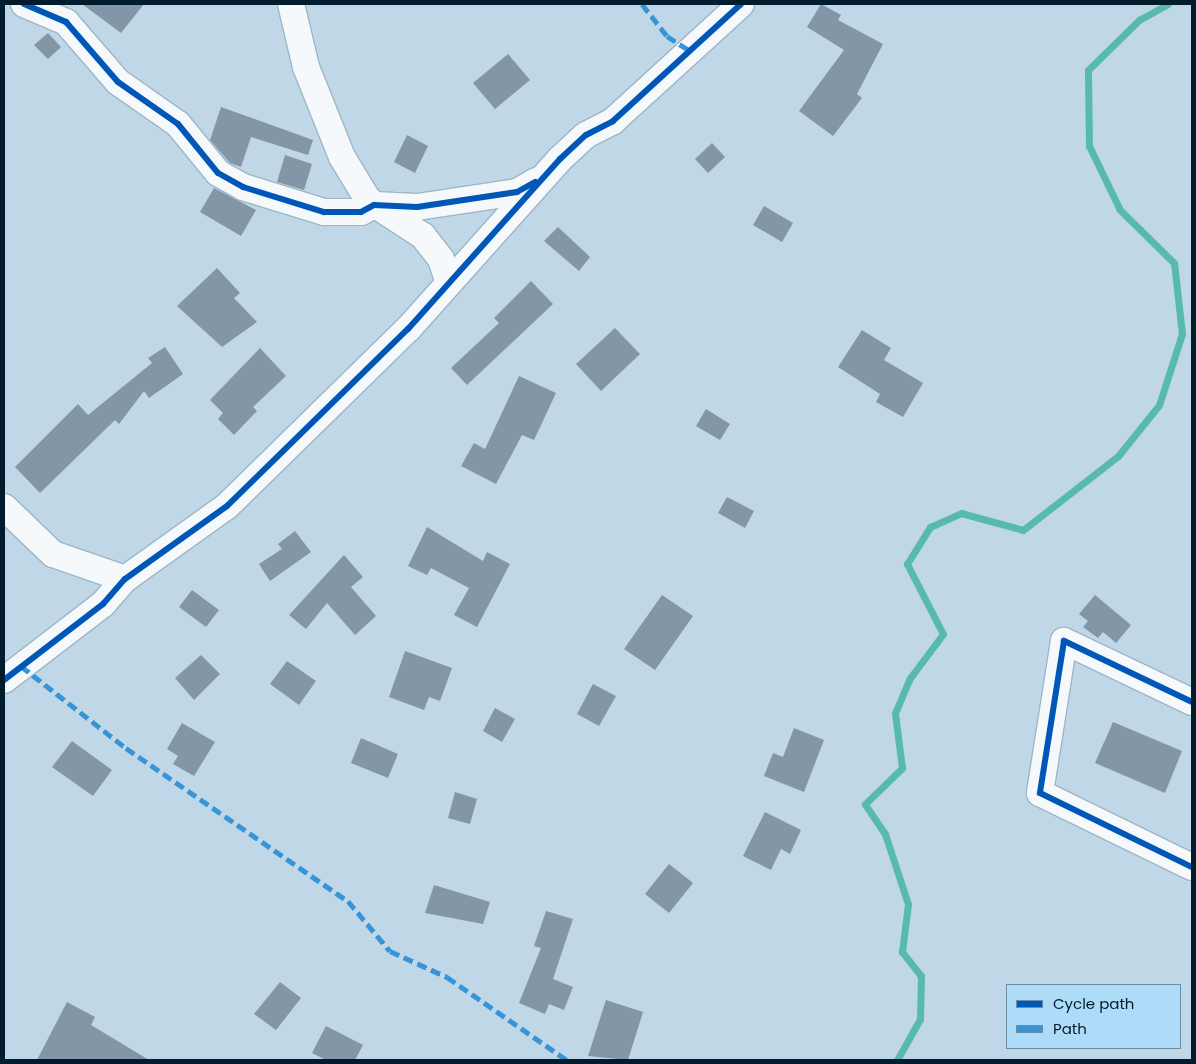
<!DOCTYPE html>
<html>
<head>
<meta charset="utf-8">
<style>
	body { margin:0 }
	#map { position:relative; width:1196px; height:1064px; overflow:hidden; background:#bfd7e6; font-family:Poppins,sans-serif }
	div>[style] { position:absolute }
	.stream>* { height:7px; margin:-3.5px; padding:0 3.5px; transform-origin:3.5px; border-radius:3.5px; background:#58baad }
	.building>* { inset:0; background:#8296a7 }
	.roads { filter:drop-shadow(1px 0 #9db6c5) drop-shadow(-1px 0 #9db6c5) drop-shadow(0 1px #9db6c5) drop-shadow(0 -1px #9db6c5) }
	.minor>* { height:26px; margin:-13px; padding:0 13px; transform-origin:13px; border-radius:13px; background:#f5f9fb }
	.quiet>* { height:5px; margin-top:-2.5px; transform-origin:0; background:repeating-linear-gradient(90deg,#3694d7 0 10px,transparent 0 15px) }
	.cycleway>* { height:6px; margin:-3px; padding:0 3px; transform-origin:3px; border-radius:3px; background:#0057b8 }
	span { translate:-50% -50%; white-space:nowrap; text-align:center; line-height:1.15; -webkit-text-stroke:5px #aedbf7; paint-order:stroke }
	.frame { position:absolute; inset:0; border:5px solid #001c2d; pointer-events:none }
	.legend { position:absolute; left:1006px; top:984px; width:175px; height:65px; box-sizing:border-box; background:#aedbf7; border:1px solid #688fa6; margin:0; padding:6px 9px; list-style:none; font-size:15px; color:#001c2d }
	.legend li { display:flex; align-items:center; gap:10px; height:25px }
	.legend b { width:25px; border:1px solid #688fa6 }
</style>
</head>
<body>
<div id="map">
	<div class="stream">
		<i style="left:897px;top:1060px;width:47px;rotate:-60.7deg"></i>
		<i style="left:920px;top:1019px;width:43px;rotate:-88.7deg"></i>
		<i style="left:921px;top:976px;width:31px;rotate:-128deg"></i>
		<i style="left:902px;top:952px;width:48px;rotate:-82.9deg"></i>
		<i style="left:908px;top:904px;width:74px;rotate:-108.2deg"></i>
		<i style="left:885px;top:834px;width:36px;rotate:-124deg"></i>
		<i style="left:865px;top:804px;width:52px;rotate:-44.2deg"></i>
		<i style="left:902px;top:768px;width:55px;rotate:-97.3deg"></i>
		<i style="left:895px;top:713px;width:38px;rotate:-67deg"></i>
		<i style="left:910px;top:678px;width:55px;rotate:-53.1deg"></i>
		<i style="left:943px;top:634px;width:79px;rotate:-117.2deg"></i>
		<i style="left:907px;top:564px;width:44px;rotate:-58.1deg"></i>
		<i style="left:930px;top:527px;width:34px;rotate:-24deg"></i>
		<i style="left:961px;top:513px;width:64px;rotate:15.3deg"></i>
		<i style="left:1023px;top:530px;width:120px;rotate:-37.9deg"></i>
		<i style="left:1118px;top:456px;width:65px;rotate:-51.2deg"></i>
		<i style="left:1159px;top:405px;width:75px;rotate:-72.1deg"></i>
		<i style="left:1182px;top:334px;width:71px;rotate:-96.4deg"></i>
		<i style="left:1174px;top:263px;width:76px;rotate:-135.5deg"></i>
		<i style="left:1120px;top:210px;width:71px;rotate:-115.8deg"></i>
		<i style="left:1089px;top:146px;width:76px;rotate:-90.8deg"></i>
		<i style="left:1088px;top:70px;width:71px;rotate:-44.4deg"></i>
		<i style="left:1139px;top:20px;width:33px;rotate:-29deg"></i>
	</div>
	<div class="building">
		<i style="clip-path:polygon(82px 4px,144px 4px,121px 33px)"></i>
		<i style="clip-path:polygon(821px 4px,841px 15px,838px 20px,883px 44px,857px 94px,862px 98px,833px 136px,799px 111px,844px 50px,807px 27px)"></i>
		<i style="clip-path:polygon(48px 33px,61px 47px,48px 59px,34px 45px)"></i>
		<i style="clip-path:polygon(508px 54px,530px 80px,495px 109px,473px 83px)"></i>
		<i style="clip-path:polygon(221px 107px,313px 140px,308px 155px,251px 137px,241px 167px,230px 163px,210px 140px)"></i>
		<i style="clip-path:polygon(407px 135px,428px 146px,415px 173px,394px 162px)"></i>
		<i style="clip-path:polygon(712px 143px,725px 157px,708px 173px,695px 159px)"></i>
		<i style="clip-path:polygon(285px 155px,312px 164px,304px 190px,277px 182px)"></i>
		<i style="clip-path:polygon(214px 188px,256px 210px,241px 236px,200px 212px)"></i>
		<i style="clip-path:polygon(764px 206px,793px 223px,782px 242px,753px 225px)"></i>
		<i style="clip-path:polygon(558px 227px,590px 257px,579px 271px,544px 241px)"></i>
		<i style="clip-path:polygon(217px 268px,240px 293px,234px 298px,257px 322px,222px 347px,177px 306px)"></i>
		<i style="clip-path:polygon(531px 281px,553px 304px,467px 385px,451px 368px,499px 323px,494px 318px)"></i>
		<i style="clip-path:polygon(615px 328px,640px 354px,601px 391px,576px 364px)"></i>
		<i style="clip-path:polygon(862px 330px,891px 348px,884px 360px,923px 383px,903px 417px,876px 402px,880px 394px,838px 367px)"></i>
		<i style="clip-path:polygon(165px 347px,183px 374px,149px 398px,144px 391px,119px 424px,115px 420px,40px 493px,15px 467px,78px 404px,88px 415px,152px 363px,148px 358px)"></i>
		<i style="clip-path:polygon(260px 348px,286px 376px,253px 407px,257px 411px,234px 435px,218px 419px,223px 413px,210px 400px)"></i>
		<i style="clip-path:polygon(519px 376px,556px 393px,534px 440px,522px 435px,496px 484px,461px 466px,474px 443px,485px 449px)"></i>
		<i style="clip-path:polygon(706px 409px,730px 424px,720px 440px,696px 426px)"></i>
		<i style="clip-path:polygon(727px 497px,754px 511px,745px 528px,718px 513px)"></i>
		<i style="clip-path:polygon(427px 527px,483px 561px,487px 552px,510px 564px,477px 627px,454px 615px,469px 588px,431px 568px,427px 575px,408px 566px)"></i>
		<i style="clip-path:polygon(295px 531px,311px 552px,270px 581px,259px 564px,282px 549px,278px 544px)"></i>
		<i style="clip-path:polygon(344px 555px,363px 577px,351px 587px,376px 616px,355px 635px,327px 603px,306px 629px,289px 615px)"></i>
		<i style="clip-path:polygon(192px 590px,219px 610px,206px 627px,179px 607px)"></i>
		<i style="clip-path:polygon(662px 595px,693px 616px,655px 670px,624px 649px)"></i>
		<i style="clip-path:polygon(1095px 595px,1131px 625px,1116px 643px,1103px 632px,1098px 638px,1083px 627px,1088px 621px,1079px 614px)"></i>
		<i style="clip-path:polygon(405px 651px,452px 668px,440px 701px,429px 697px,424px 710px,389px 697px)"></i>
		<i style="clip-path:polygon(201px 655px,220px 674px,194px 700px,175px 678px)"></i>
		<i style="clip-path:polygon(287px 661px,316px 681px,299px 705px,270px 684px)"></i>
		<i style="clip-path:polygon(593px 684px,616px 696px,599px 726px,577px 714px)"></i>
		<i style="clip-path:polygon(495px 708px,515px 719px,502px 742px,483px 731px)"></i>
		<i style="clip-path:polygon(1113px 722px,1182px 751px,1165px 793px,1095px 763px)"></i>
		<i style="clip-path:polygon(182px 723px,215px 742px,194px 776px,173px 764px,178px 756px,167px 749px)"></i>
		<i style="clip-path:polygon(794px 728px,824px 740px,804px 792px,764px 776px,773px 753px,783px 757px)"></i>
		<i style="clip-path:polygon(361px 738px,398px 754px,388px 778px,351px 763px)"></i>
		<i style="clip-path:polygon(72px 741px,112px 770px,93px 796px,52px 767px)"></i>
		<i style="clip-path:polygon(455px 792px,477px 799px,470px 824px,448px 818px)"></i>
		<i style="clip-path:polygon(765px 812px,801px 830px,790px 854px,781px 849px,771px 870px,743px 856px)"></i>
		<i style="clip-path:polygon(669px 864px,693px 883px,669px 913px,645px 894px)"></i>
		<i style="clip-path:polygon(434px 885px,490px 902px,483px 924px,425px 913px)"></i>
		<i style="clip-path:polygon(546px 911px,573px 919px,553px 979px,573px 987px,564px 1010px,549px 1004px,545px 1014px,519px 1003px,541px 948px,534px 946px)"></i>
		<i style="clip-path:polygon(280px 982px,301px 998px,276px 1030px,254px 1014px)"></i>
		<i style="clip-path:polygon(606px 1000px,643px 1012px,628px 1060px,588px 1056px)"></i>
		<i style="clip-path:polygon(67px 1002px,95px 1017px,91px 1025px,149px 1060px,37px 1060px)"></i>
		<i style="clip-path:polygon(326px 1026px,363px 1045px,355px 1060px,326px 1060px,312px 1053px)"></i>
	</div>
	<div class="roads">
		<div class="minor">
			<i style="left:24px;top:4px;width:46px;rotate:23.2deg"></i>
			<i style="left:66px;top:22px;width:79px;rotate:49.1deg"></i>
			<i style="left:118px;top:82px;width:73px;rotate:35deg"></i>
			<i style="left:178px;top:124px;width:63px;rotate:50.8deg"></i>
			<i style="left:218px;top:173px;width:29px;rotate:29deg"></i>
			<i style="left:243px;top:187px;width:85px;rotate:17.2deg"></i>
			<i style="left:324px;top:212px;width:37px"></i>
			<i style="left:361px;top:212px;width:15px;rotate:-28deg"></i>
			<i style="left:374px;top:205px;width:43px;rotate:2.7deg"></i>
			<i style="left:417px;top:207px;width:101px;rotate:-8.5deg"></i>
			<i style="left:517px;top:192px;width:22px;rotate:-30deg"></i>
			<i style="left:291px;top:4px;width:65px;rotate:76.6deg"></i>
			<i style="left:306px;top:67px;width:97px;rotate:68.2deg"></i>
			<i style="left:342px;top:157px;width:50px;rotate:58.8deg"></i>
			<i style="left:368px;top:200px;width:66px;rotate:33.2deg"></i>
			<i style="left:423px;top:236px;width:29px;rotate:52deg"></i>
			<i style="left:441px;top:259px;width:25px;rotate:72deg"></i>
			<i style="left:4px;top:507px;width:68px;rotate:43.8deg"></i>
			<i style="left:53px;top:554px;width:76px;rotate:19.1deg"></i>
			<i style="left:4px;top:680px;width:125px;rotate:-37.5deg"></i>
			<i style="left:103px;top:604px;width:33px;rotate:-49deg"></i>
			<i style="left:125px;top:579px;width:125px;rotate:-35.6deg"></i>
			<i style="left:227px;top:506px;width:253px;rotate:-44.4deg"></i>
			<i style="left:408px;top:329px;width:228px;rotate:-48.2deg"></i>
			<i style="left:560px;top:159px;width:35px;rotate:-43deg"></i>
			<i style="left:586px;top:135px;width:30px;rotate:-27deg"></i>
			<i style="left:613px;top:121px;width:173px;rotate:-42.4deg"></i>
			<i style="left:1192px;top:702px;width:142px;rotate:-154.5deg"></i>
			<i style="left:1064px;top:641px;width:154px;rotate:99deg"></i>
			<i style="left:1040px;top:793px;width:169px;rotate:26deg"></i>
		</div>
	</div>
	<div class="quiet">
		<i style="left:642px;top:4px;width:41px;rotate:52deg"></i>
		<i style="left:667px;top:36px;width:27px;rotate:33deg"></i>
		<i style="left:21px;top:666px;width:133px;rotate:38deg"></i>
		<i style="left:126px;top:748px;width:270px;rotate:34.6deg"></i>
		<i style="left:348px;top:901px;width:65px;rotate:50deg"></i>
		<i style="left:390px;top:951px;width:63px;rotate:24.5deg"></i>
		<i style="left:447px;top:977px;width:146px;rotate:34.7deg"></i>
	</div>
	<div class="cycleway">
		<i style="left:24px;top:4px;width:46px;rotate:23.2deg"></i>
		<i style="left:66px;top:22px;width:79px;rotate:49.1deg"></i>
		<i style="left:118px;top:82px;width:73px;rotate:35deg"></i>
		<i style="left:178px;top:124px;width:63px;rotate:50.8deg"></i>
		<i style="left:218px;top:173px;width:29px;rotate:29deg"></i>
		<i style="left:243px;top:187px;width:85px;rotate:17.2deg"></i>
		<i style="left:324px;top:212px;width:37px"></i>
		<i style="left:361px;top:212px;width:15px;rotate:-28deg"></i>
		<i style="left:374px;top:205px;width:43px;rotate:2.7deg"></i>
		<i style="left:417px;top:207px;width:101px;rotate:-8.5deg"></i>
		<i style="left:517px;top:192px;width:21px;rotate:-29deg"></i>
		<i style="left:4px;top:680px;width:125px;rotate:-37.5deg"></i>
		<i style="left:103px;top:604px;width:33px;rotate:-49deg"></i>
		<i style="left:125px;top:579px;width:125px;rotate:-35.6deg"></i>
		<i style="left:227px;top:506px;width:253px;rotate:-44.4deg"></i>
		<i style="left:408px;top:329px;width:228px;rotate:-48.2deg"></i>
		<i style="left:560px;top:159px;width:35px;rotate:-43deg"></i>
		<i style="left:586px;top:135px;width:30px;rotate:-27deg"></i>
		<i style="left:613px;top:121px;width:173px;rotate:-42.4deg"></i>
		<i style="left:1192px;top:702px;width:142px;rotate:-154.5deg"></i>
		<i style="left:1064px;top:641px;width:154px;rotate:99deg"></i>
		<i style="left:1040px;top:793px;width:169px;rotate:26deg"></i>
	</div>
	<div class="frame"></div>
	<ul class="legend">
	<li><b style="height:6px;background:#0057b8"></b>Cycle path</li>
	<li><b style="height:6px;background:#3694d7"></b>Path</li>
	</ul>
</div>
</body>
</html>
